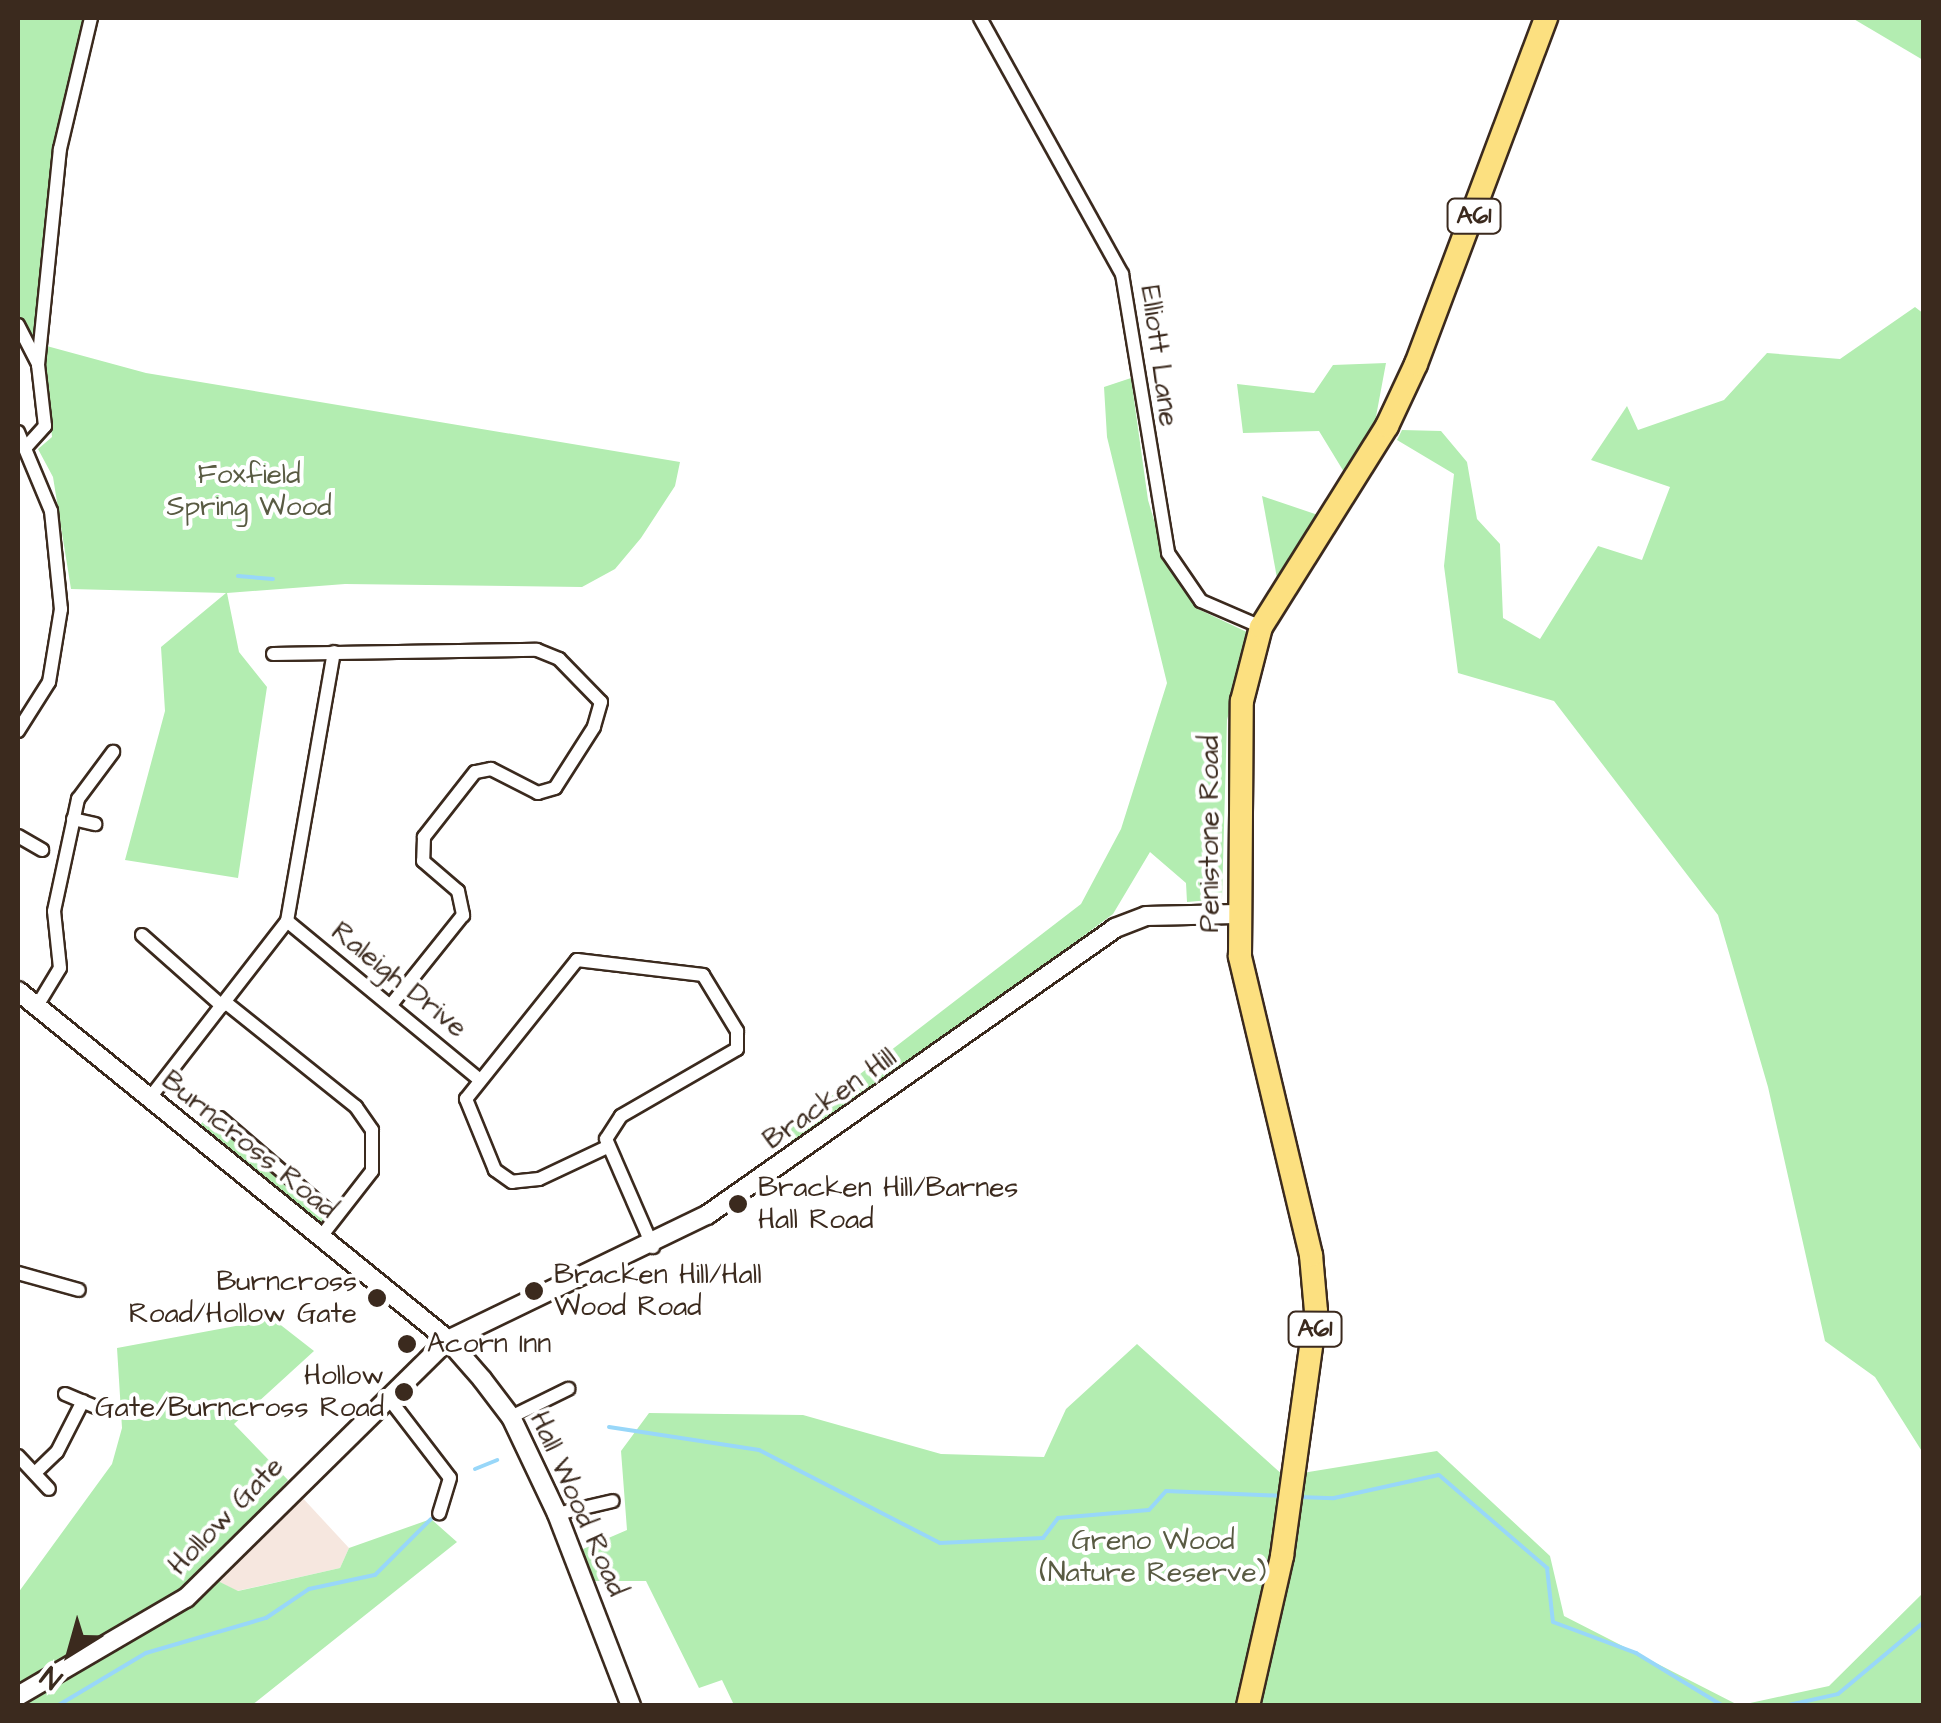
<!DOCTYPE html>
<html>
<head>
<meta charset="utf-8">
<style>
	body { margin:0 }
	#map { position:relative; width:1941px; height:1723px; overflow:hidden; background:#fff; font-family:"Architects Daughter",sans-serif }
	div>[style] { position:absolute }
	.built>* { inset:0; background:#f6e7df }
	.green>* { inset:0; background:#b3edb1 }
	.stream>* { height:4px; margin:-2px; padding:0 2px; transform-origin:2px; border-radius:2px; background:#98d7f9 }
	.roads { filter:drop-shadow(2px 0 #3b2a1e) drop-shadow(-2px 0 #3b2a1e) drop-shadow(0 2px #3b2a1e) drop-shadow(0 -2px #3b2a1e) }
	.minor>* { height:12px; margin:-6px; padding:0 6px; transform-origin:6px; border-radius:6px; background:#fff }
	.tertiary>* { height:18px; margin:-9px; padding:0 9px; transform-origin:9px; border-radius:9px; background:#fff }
	.secondary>* { height:18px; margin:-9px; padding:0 9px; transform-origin:9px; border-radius:9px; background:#fff }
	.trunk>* { height:22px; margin:-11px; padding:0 11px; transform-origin:11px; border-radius:11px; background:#fce080 }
	.dots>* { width:28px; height:28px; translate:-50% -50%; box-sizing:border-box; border:5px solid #fff; border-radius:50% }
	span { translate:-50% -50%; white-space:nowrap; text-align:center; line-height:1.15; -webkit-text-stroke:8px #fff; paint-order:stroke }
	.shield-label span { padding:2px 8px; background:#fff; border:2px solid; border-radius:8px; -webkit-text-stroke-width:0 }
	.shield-label { font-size:25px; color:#3b2a1e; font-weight:700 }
	.street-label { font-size:28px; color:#3b2a1e }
	.park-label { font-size:28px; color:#595b43 }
	.poi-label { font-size:28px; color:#3b2a1e }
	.left { translate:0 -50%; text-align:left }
	.right { translate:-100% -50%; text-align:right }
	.frame { position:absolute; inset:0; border:20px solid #3b2a1e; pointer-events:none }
	.north { position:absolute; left:20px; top:1603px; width:100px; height:100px; -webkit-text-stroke:8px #fff; paint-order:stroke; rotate:217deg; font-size:28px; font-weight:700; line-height:40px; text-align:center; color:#3b2a1e }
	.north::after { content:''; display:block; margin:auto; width:35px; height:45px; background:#3b2a1e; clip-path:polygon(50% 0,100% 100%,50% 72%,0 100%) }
</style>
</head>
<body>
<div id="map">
	<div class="built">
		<i style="clip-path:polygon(299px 1494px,349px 1548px,340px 1568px,237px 1591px,216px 1580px)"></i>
	</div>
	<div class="green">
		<i style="clip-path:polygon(18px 18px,84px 18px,56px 140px,33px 340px,18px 316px)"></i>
		<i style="clip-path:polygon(1852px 18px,1923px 18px,1923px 60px)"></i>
		<i style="clip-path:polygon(1915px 307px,1924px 314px,1923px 1453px,1875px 1377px,1825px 1341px,1768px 1087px,1718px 915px,1554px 701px,1458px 673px,1444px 566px,1454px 474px,1397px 440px,1402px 430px,1441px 431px,1467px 462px,1477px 519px,1500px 544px,1503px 618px,1540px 639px,1598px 546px,1642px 560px,1670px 487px,1591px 460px,1627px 406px,1638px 430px,1724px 400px,1767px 353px,1840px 359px)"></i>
		<i style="clip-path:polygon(43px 345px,146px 373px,680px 462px,675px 486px,641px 538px,615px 569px,582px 587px,345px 584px,227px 593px,239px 652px,267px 687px,238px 878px,125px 860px,165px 711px,161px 647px,226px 593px,71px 589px,53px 477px,38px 449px,52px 437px)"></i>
		<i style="clip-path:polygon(1386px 363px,1375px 422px,1344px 472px,1319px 431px,1243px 433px,1237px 384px,1314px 393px,1333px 365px)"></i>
		<i style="clip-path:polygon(1131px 378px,1148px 500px,1165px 557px,1200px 610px,1249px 633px,1227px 720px,1222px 899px,1187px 902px,1186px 883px,1150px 852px,1113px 914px,796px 1149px,786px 1131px,1081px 904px,1121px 829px,1167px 683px,1107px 437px,1104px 387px)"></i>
		<i style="clip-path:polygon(1262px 496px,1318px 515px,1277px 578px)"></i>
		<i style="clip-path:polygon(208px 1116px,324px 1214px,321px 1226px,200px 1125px)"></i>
		<i style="clip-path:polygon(273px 1319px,314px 1351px,234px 1424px,288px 1480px,186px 1594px,18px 1688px,18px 1593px,112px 1464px,122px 1428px,117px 1348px)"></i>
		<i style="clip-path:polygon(1137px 1344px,1284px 1476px,1437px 1451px,1550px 1556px,1564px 1616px,1738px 1705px,734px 1705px,722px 1680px,699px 1688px,646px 1581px,593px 1581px,583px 1549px,627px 1530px,621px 1451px,649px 1413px,803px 1415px,941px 1454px,1044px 1457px,1066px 1409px)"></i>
		<i style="clip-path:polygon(431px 1519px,457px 1542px,252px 1705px,18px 1706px,191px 1607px,216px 1580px,238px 1591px,340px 1568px,349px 1548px)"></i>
		<i style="clip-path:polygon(1923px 1593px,1923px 1705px,1741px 1705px,1829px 1686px)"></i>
	</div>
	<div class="stream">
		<i style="left:238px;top:576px;width:35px;rotate:5deg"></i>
		<i style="left:609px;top:1427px;width:152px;rotate:8.7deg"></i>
		<i style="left:759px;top:1450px;width:203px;rotate:27.2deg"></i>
		<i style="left:940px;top:1543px;width:103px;rotate:-2.8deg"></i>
		<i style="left:1043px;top:1538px;width:25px;rotate:-53deg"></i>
		<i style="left:1058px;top:1518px;width:91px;rotate:-5deg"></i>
		<i style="left:1149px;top:1510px;width:25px;rotate:-48deg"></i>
		<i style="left:1166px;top:1491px;width:118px;rotate:2.4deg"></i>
		<i style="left:475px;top:1469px;width:24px;rotate:-22deg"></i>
		<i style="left:1298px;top:1497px;width:36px;rotate:2deg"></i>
		<i style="left:1334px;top:1498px;width:107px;rotate:-12.4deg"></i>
		<i style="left:1439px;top:1475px;width:143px;rotate:40.7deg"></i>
		<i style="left:1547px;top:1568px;width:54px;rotate:83.7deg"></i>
		<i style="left:1553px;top:1622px;width:89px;rotate:20.5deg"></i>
		<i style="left:1636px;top:1653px;width:102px;rotate:31.3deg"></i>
		<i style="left:57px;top:1706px;width:104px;rotate:-30.8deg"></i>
		<i style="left:146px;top:1653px;width:125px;rotate:-16.3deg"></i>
		<i style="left:266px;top:1618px;width:52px;rotate:-34deg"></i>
		<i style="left:309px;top:1589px;width:67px;rotate:-12deg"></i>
		<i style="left:375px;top:1575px;width:79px;rotate:-45deg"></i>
		<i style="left:1784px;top:1706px;width:55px;rotate:-12.5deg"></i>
		<i style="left:1838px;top:1694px;width:112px;rotate:-39.9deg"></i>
	</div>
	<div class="roads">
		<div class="minor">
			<i style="left:980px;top:18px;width:293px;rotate:61deg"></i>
			<i style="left:1122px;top:274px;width:283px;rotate:80.6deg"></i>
			<i style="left:1168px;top:553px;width:58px;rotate:55.5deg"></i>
			<i style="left:1201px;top:601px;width:65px;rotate:23.4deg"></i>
			<i style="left:18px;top:325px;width:42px;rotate:62.8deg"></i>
			<i style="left:18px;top:432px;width:86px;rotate:67.3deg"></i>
			<i style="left:51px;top:511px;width:99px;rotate:84.2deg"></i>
			<i style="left:61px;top:609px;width:74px;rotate:99.3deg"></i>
			<i style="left:49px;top:682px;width:58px;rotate:122.3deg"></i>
			<i style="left:27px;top:446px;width:27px;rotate:-48deg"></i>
			<i style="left:45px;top:426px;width:61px;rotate:-96.5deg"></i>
			<i style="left:38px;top:365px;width:217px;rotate:-84.2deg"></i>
			<i style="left:60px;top:149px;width:135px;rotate:-76.7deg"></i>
			<i style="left:273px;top:654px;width:264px;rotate:-0.9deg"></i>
			<i style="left:537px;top:650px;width:24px;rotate:22deg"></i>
			<i style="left:559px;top:659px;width:60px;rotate:45.7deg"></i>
			<i style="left:601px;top:702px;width:26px;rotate:106deg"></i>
			<i style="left:594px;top:727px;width:72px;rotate:122.6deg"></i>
			<i style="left:555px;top:788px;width:18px;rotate:164deg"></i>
			<i style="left:538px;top:793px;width:53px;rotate:-152.9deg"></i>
			<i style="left:491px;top:769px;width:16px;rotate:169deg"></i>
			<i style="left:475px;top:772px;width:83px;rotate:128.1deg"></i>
			<i style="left:424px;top:837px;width:24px;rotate:92deg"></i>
			<i style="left:423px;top:861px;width:46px;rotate:40.6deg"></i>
			<i style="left:458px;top:891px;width:25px;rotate:78deg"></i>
			<i style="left:463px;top:915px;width:115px;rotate:128.7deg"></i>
			<i style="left:73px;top:819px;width:23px;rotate:13deg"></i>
			<i style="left:18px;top:836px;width:28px;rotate:30deg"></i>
			<i style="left:287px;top:921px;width:249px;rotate:39.5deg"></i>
			<i style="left:142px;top:935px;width:107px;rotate:41.6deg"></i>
			<i style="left:225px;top:1002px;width:168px;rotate:38.7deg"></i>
			<i style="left:356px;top:1107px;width:28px;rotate:55deg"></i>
			<i style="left:372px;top:1130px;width:41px;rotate:90deg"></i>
			<i style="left:372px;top:1171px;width:86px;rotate:127.9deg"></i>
			<i style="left:37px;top:1006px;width:44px;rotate:-58.8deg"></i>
			<i style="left:60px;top:968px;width:57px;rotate:-96deg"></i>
			<i style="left:54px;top:911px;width:115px;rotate:-77.9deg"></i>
			<i style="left:78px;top:799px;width:59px;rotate:-53.3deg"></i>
			<i style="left:149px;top:1099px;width:225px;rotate:-52.2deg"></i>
			<i style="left:287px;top:921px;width:273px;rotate:-80.1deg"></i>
			<i style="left:220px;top:1118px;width:152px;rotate:40.7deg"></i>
			<i style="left:605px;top:1148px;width:73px;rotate:154.8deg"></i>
			<i style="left:539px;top:1179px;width:27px;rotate:174deg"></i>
			<i style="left:512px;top:1182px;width:21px;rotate:-145deg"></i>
			<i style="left:495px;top:1170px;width:77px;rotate:-112.2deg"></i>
			<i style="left:466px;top:1099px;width:178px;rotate:-51.4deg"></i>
			<i style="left:577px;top:960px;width:127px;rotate:6.8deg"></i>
			<i style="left:703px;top:975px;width:66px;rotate:58.7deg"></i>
			<i style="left:737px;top:1031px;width:18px;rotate:90deg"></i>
			<i style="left:737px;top:1049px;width:134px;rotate:150deg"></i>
			<i style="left:621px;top:1116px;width:27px;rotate:123deg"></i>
			<i style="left:606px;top:1139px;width:118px;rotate:66.5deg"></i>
			<i style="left:18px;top:1273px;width:63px;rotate:15.6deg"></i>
			<i style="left:65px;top:1394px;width:36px;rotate:23deg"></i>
			<i style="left:387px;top:1396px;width:103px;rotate:52.5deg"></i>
			<i style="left:450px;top:1478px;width:37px;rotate:107deg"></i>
			<i style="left:511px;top:1417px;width:64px;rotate:-26.2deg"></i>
			<i style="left:18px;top:1456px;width:45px;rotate:46.8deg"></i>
			<i style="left:35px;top:1473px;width:30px;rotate:-44deg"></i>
			<i style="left:57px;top:1452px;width:57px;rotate:-63deg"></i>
			<i style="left:557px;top:1514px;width:57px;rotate:-13.1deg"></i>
		</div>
		<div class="tertiary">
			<i style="left:18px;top:1696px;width:194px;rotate:-30.3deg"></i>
			<i style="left:186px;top:1598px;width:368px;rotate:-44.6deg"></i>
			<i style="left:448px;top:1340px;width:288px;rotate:-25.8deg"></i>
			<i style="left:707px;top:1215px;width:499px;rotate:-35.1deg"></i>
			<i style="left:1115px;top:928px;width:33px;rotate:-21deg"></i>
			<i style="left:1146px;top:916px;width:90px;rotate:-1.3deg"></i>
		</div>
		<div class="secondary">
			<i style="left:18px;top:991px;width:554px;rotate:39.06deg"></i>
			<i style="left:448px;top:1340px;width:52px;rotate:48.9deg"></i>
			<i style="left:482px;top:1379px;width:48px;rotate:52.7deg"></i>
			<i style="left:511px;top:1417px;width:107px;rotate:64.6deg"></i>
			<i style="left:557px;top:1514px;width:206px;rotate:68.9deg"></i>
		</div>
		<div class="trunk">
			<i style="left:1248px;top:1706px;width:154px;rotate:-77.2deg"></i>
			<i style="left:1282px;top:1556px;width:247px;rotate:-82.1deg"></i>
			<i style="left:1316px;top:1311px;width:56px;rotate:-95.1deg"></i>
			<i style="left:1311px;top:1255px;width:307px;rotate:-103.4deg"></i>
			<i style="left:1240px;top:956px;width:255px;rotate:-89.6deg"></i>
			<i style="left:1242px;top:701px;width:76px;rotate:-75.6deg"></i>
			<i style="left:1261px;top:627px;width:237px;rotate:-57.9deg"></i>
			<i style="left:1387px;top:426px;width:68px;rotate:-64.9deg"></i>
			<i style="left:1416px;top:364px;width:370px;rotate:-69.4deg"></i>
		</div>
	</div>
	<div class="dots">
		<i style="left:738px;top:1204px;background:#3b2a1e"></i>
		<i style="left:534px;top:1291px;background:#3b2a1e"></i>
		<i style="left:377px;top:1298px;background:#3b2a1e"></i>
		<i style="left:407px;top:1344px;background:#3b2a1e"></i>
		<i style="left:404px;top:1392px;background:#3b2a1e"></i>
	</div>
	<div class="shield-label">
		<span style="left:1474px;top:216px">A61</span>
		<span style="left:1315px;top:1329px">A61</span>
	</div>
	<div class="street-label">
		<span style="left:1159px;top:356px;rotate:82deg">Elliott Lane</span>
		<span style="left:1210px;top:834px;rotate:-90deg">Penistone Road</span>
		<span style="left:399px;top:980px;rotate:39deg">Raleigh Drive</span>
		<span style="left:830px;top:1099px;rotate:-35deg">Bracken Hill</span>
		<span style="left:249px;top:1145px;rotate:39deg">Burncross Road</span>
		<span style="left:578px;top:1504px;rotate:66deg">Hall Wood Road</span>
		<span style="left:226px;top:1516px;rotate:-46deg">Hollow Gate</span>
	</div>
	<div class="park-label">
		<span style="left:249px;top:491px">Foxfield<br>Spring Wood</span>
		<span style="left:1153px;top:1557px">Greno Wood<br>(Nature Reserve)</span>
	</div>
	<div class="poi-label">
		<span class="left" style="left:758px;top:1204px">Bracken Hill/Barnes<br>Hall Road</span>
		<span class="left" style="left:554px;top:1291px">Bracken Hill/Hall<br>Wood Road</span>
		<span class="right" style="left:357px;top:1298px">Burncross<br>Road/Hollow Gate</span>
		<span class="left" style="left:427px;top:1344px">Acorn Inn</span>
		<span class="right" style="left:384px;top:1392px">Hollow<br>Gate/Burncross Road</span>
	</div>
	<div class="frame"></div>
	<div class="north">N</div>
</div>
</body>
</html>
